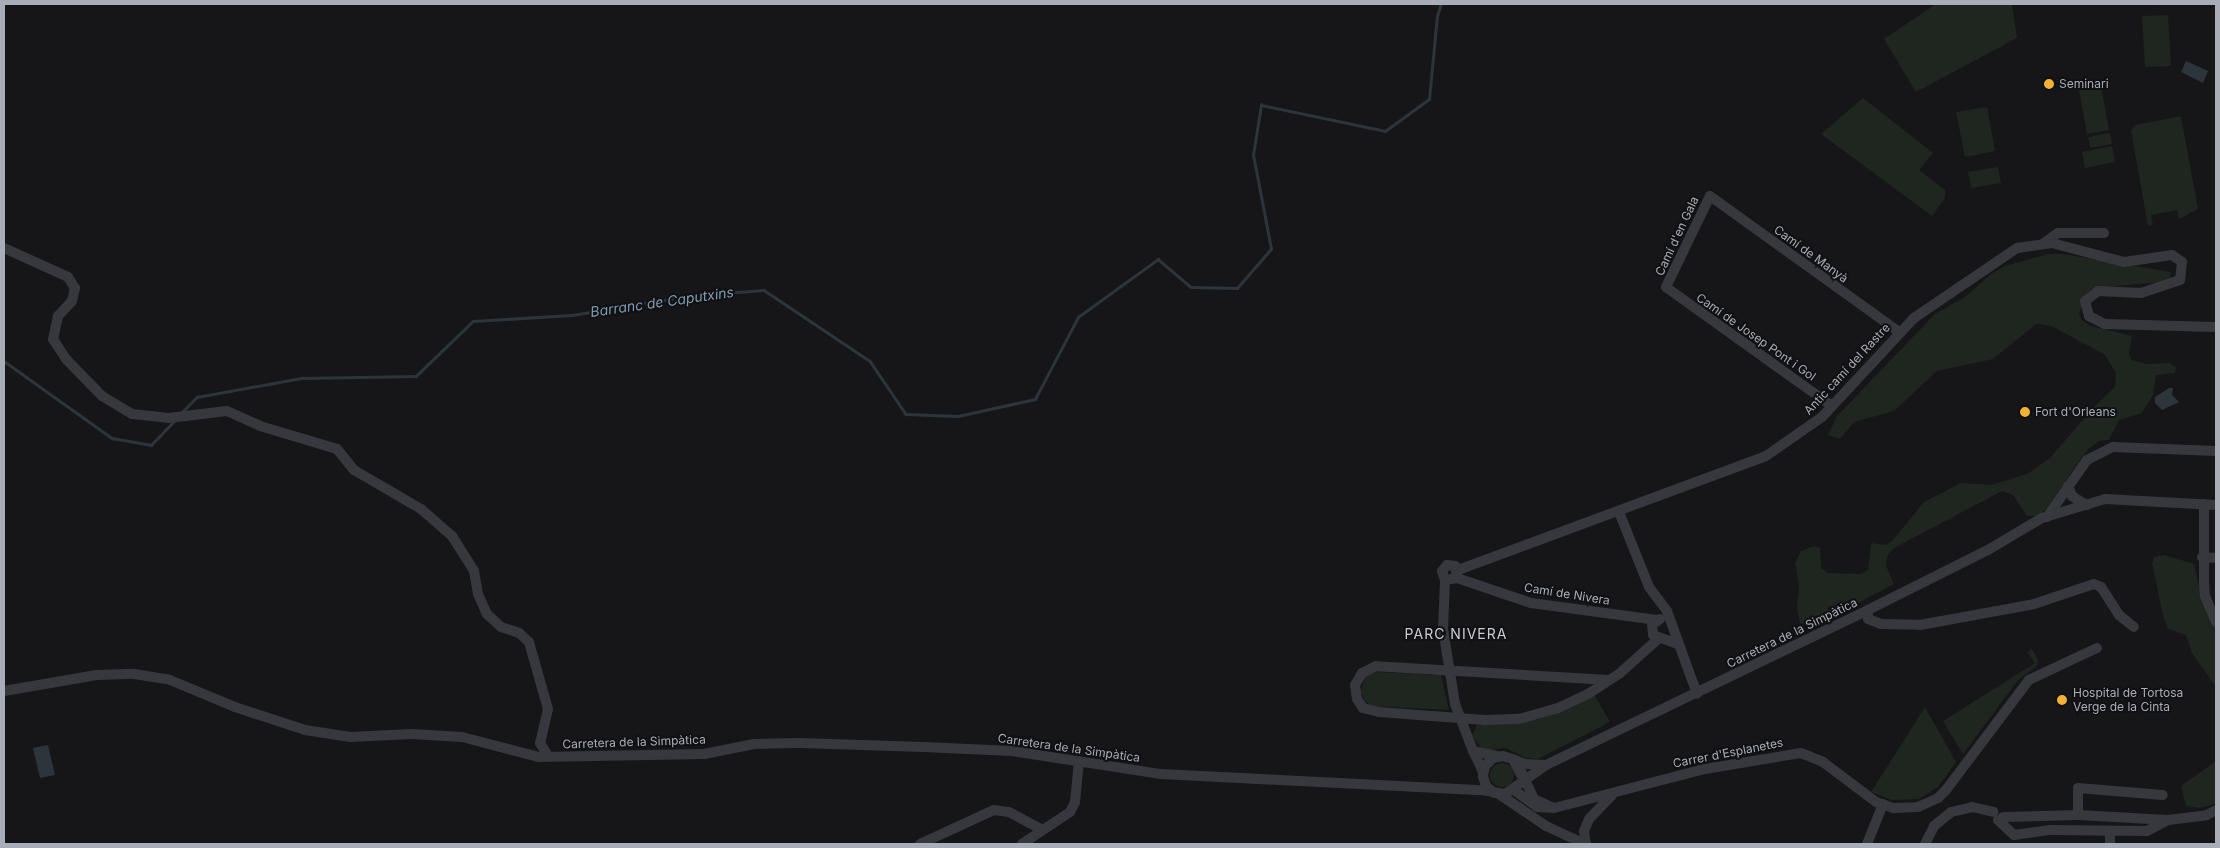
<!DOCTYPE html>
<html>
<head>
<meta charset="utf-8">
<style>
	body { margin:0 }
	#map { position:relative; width:2220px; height:848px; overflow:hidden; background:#161618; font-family:Inter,sans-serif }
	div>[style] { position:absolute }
	.green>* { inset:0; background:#1e261f }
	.round { border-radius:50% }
	.water>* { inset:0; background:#2c353c }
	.stream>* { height:2.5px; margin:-1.25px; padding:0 1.25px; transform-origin:1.25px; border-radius:1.25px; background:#2c353c }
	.minor>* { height:10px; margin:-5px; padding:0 5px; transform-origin:5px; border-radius:5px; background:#37383d }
	.dots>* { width:14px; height:14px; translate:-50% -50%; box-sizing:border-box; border:2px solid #111113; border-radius:50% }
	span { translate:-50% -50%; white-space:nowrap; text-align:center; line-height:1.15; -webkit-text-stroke:4px #111113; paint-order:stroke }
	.poi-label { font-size:12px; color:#a8adb8 }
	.left { translate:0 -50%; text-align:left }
	.street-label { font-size:12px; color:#a8adb8 }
	.water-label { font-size:14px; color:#7f9bb3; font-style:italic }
	.neighbourhood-label { font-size:14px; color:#c9ccd4; letter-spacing:1px }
	.frame { position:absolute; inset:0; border:5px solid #a8adb8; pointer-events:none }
</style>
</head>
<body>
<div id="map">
	<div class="green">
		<i style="clip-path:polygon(1936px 4px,2012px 4px,2017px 38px,1916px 92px,1884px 39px)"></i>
		<i style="clip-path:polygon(2168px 15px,2171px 66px,2145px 67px,2142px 16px)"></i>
		<i style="clip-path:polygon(2101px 86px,2109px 130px,2087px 134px,2079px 90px)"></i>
		<i style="clip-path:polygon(1863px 98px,1933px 153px,1919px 170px,1945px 190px,1945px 198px,1932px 216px,1821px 134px)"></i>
		<i style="clip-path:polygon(1987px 107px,1995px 151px,1965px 157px,1956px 112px)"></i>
		<i style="clip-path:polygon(2181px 116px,2198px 209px,2179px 219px,2177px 210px,2151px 215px,2153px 225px,2148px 226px,2131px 131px,2135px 125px)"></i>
		<i style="clip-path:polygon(2110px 133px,2112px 144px,2090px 148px,2088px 137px)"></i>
		<i style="clip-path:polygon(2112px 146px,2115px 162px,2085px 168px,2082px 152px)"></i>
		<i style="clip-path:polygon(1998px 167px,2001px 183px,1971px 188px,1968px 172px)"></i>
		<i style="clip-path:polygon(2048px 254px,2063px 254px,2171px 272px,2170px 278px,2163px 282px,2092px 288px,2086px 294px,2079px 314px,2082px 320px,2091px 326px,2132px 336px,2129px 354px,2132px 360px,2147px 364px,2169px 363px,2176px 367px,2175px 373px,2156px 375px,2153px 395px,2142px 413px,2119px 420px,2109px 440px,2099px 441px,2087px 450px,2047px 508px,2038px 516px,2027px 516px,2013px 495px,2002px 491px,1894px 548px,1887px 556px,1886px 566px,1894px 584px,1822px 622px,1807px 625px,1800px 623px,1797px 609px,1799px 586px,1795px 563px,1801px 551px,1814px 546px,1820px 548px,1821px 568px,1828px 573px,1860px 574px,1868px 570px,1871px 543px,1886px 545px,1892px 541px,1924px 502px,1961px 483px,1991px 485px,2027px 474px,2050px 458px,2094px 407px,2115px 387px,2116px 373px,2104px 354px,2051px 326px,2036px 324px,1993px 359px,1937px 371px,1894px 411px,1854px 422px,1840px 439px,1828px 435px,1837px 416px,1935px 314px,1965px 297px,1991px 274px,2005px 266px)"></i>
		<i style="clip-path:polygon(2164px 555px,2194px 564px,2201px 595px,2216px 607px,2216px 687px,2192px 653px,2186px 635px,2168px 629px,2164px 619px,2152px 564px,2154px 557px)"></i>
		<i style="clip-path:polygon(2032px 649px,2038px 660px,2037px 666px,2019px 679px,1963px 754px,1943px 721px,2035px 663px,2027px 652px)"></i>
		<i style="clip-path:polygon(1373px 672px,1441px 675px,1449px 710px,1371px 706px,1364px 700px,1361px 691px,1365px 677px)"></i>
		<i style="clip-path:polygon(1594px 694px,1610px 722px,1538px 759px,1526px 758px,1506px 748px,1484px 751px,1472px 736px,1477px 725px,1496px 724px)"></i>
		<i style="clip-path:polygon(1925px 707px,1956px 762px,1938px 787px,1919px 799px,1892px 800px,1871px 792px)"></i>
		<i style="clip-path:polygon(2216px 761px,2216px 804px,2200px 808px,2186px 806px,2181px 786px)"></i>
		<i class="round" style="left:1490px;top:763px;width:24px;height:24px"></i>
	</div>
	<div class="water">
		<i style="clip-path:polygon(2186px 61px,2208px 71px,2203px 83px,2181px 72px)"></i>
		<i style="clip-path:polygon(2169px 388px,2173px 388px,2172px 395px,2179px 402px,2162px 410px,2155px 403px,2155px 397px)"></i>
		<i style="clip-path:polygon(48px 745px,55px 775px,40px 778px,33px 748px)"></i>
	</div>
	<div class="stream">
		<i style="left:4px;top:361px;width:133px;rotate:35.5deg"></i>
		<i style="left:112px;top:438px;width:40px;rotate:10deg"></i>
		<i style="left:151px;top:445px;width:33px;rotate:-46deg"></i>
		<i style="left:181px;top:413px;width:23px;rotate:-45deg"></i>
		<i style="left:197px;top:397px;width:107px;rotate:-10.3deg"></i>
		<i style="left:302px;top:378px;width:114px;rotate:-1deg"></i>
		<i style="left:416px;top:376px;width:79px;rotate:-44deg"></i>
		<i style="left:473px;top:321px;width:99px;rotate:-3.5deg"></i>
		<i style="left:572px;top:315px;width:127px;rotate:-9.1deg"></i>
		<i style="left:697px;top:295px;width:67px;rotate:-4.3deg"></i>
		<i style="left:764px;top:290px;width:128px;rotate:33.8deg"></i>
		<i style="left:870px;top:361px;width:64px;rotate:55.8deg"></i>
		<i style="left:906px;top:414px;width:52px;rotate:2.2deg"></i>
		<i style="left:958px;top:416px;width:79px;rotate:-12.4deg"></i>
		<i style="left:1035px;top:399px;width:93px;rotate:-62.3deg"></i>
		<i style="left:1078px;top:317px;width:99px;rotate:-35.9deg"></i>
		<i style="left:1158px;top:259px;width:43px;rotate:40.3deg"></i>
		<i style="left:1191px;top:287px;width:46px;rotate:1.2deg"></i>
		<i style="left:1237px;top:288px;width:52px;rotate:-48.9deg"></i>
		<i style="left:1271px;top:249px;width:96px;rotate:-100.8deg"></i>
		<i style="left:1253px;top:155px;width:51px;rotate:-80.9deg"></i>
		<i style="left:1261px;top:105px;width:127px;rotate:11.8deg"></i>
		<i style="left:1385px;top:131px;width:54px;rotate:-36deg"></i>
		<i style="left:1429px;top:99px;width:83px;rotate:-84.5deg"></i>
		<i style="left:1437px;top:16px;width:13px;rotate:-72deg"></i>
	</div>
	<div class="minor">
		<i style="left:2044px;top:243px;width:17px;rotate:-36deg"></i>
		<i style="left:2058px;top:233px;width:46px"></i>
		<i style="left:4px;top:248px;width:70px;rotate:24.4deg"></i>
		<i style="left:68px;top:277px;width:13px;rotate:58deg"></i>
		<i style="left:75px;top:288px;width:13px;rotate:103deg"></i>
		<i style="left:72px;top:301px;width:21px;rotate:133deg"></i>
		<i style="left:58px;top:316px;width:24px;rotate:102deg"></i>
		<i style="left:53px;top:339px;width:24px;rotate:57deg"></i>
		<i style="left:66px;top:359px;width:52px;rotate:45.8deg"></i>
		<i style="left:102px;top:396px;width:35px;rotate:31deg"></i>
		<i style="left:132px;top:414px;width:37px;rotate:6deg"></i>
		<i style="left:169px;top:418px;width:58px;rotate:-6.9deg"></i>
		<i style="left:227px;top:411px;width:36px;rotate:24deg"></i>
		<i style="left:260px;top:426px;width:80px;rotate:16.6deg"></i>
		<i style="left:337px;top:449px;width:27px;rotate:51deg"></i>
		<i style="left:354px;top:470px;width:78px;rotate:30.2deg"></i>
		<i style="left:421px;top:509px;width:41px;rotate:41.1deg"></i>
		<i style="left:452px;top:536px;width:41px;rotate:57.8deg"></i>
		<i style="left:474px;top:571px;width:23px;rotate:80deg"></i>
		<i style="left:478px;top:594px;width:22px;rotate:66deg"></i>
		<i style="left:487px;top:614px;width:19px;rotate:43deg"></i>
		<i style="left:501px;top:627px;width:19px;rotate:18deg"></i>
		<i style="left:519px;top:633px;width:13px;rotate:42deg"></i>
		<i style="left:529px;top:642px;width:70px;rotate:74.2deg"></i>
		<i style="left:548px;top:709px;width:35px;rotate:103deg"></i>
		<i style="left:540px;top:743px;width:15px;rotate:58deg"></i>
		<i style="left:1832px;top:406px;width:204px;rotate:-144.4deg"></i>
		<i style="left:1666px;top:287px;width:101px;rotate:-64.2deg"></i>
		<i style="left:1710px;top:196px;width:233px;rotate:35.7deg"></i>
		<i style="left:2068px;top:486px;width:11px;rotate:68deg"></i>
		<i style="left:2072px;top:496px;width:17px;rotate:33deg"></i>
		<i style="left:2204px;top:504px;width:79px;rotate:90deg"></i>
		<i style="left:2204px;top:583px;width:13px;rotate:86deg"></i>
		<i style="left:2205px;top:596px;width:28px;rotate:67deg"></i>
		<i style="left:1619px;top:512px;width:81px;rotate:68.2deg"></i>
		<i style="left:1649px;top:587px;width:30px;rotate:53deg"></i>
		<i style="left:1667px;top:611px;width:88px;rotate:70.1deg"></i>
		<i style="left:2047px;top:517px;width:70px;rotate:-54.9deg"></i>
		<i style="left:2087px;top:460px;width:29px;rotate:-27deg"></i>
		<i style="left:2113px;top:447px;width:103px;rotate:2.2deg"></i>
		<i style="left:2202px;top:557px;width:14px;rotate:4deg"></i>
		<i style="left:1458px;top:570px;width:328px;rotate:-20.3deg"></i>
		<i style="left:1766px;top:456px;width:68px;rotate:-34.9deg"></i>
		<i style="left:1822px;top:417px;width:135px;rotate:-47.1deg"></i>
		<i style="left:1914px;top:318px;width:125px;rotate:-34.2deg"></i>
		<i style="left:2017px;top:248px;width:35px;rotate:-8deg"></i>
		<i style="left:2052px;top:243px;width:74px;rotate:14.8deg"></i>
		<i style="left:2124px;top:262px;width:49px;rotate:-8.3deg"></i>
		<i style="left:2172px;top:255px;width:12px;rotate:35deg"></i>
		<i style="left:2182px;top:262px;width:18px;rotate:96deg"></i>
		<i style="left:2180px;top:280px;width:41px;rotate:161.6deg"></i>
		<i style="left:2141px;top:293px;width:43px;rotate:-177.3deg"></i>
		<i style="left:2098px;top:291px;width:16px;rotate:142deg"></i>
		<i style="left:2085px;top:301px;width:16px;rotate:75deg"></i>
		<i style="left:2089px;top:316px;width:18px;rotate:27deg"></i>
		<i style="left:2105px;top:324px;width:111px;rotate:1.5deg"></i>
		<i style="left:1457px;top:578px;width:78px;rotate:18.7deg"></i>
		<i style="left:1531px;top:603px;width:127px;rotate:7.7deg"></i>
		<i style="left:1445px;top:580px;width:12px;rotate:-9deg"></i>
		<i style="left:1457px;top:578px;width:12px;rotate:-99deg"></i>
		<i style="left:1455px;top:566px;width:8px;rotate:-173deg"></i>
		<i style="left:1447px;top:565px;width:8px;rotate:130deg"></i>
		<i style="left:1442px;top:571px;width:9px;rotate:72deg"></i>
		<i style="left:1445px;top:580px;width:49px;rotate:92.3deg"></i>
		<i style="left:1443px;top:629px;width:76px;rotate:80.9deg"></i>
		<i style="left:1455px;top:704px;width:50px;rotate:69deg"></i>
		<i style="left:1868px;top:610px;width:9px;rotate:90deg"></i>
		<i style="left:1868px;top:619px;width:14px;rotate:21deg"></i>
		<i style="left:1881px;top:624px;width:39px;rotate:1deg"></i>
		<i style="left:1920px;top:625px;width:116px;rotate:-10.4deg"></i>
		<i style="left:2034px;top:604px;width:63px;rotate:-18.4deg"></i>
		<i style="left:2094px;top:584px;width:8px;rotate:23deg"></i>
		<i style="left:2101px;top:587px;width:33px;rotate:57deg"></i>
		<i style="left:2119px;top:615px;width:19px;rotate:39deg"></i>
		<i style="left:1660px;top:619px;width:10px;rotate:143deg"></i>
		<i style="left:1652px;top:625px;width:10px;rotate:84deg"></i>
		<i style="left:1653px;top:635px;width:27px;rotate:20deg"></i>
		<i style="left:1609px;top:680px;width:233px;rotate:-176.6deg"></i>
		<i style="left:1376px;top:666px;width:16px;rotate:153deg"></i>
		<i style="left:1362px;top:673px;width:14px;rotate:120deg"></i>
		<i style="left:1355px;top:685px;width:14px;rotate:82deg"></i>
		<i style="left:1357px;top:699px;width:11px;rotate:56deg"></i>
		<i style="left:1363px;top:708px;width:16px;rotate:14deg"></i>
		<i style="left:1379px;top:712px;width:106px;rotate:4.3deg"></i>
		<i style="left:1485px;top:720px;width:34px;rotate:-2deg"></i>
		<i style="left:1519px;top:719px;width:41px;rotate:-15.8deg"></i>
		<i style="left:1558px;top:708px;width:33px;rotate:-25deg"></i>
		<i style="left:1588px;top:694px;width:37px;rotate:-33deg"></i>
		<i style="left:1619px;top:674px;width:52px;rotate:-41.9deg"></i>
		<i style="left:4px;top:691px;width:94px;rotate:-9.8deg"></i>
		<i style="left:97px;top:675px;width:37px;rotate:-2deg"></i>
		<i style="left:134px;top:674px;width:36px;rotate:9deg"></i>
		<i style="left:170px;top:680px;width:70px;rotate:22.6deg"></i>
		<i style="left:235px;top:707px;width:74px;rotate:18.2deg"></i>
		<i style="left:305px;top:730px;width:46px;rotate:8.8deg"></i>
		<i style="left:350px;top:737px;width:62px;rotate:-2.8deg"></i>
		<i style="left:412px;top:734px;width:50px;rotate:3.4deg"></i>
		<i style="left:462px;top:737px;width:80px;rotate:14.6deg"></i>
		<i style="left:539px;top:757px;width:165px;rotate:-1deg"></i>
		<i style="left:704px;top:754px;width:51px;rotate:-11.3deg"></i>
		<i style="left:754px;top:744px;width:46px;rotate:-1.2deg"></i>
		<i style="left:800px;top:743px;width:124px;rotate:1.8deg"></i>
		<i style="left:924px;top:747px;width:88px;rotate:2.6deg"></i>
		<i style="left:1012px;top:751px;width:151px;rotate:8.8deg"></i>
		<i style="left:1161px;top:774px;width:321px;rotate:2.9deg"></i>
		<i style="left:1482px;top:790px;width:23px;rotate:10deg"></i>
		<i style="left:1505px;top:794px;width:50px;rotate:-35.3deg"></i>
		<i style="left:1546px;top:765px;width:357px;rotate:-25.7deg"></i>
		<i style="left:1868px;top:610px;width:134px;rotate:-26.6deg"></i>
		<i style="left:1988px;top:550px;width:63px;rotate:-30.7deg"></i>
		<i style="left:2042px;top:518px;width:66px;rotate:-16.8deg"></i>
		<i style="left:2105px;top:499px;width:111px;rotate:3.1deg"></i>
		<i style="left:1515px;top:760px;width:11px;rotate:22deg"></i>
		<i style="left:1525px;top:764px;width:21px;rotate:3deg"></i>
		<i style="left:1483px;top:772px;width:23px;rotate:-115deg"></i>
		<i style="left:1473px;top:751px;width:25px;rotate:12deg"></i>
		<i style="left:1514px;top:790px;width:29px;rotate:36deg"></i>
		<i style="left:1537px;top:807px;width:17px;rotate:3deg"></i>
		<i style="left:1554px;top:808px;width:22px;rotate:-156deg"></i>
		<i style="left:1534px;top:799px;width:33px;rotate:-115deg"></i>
		<i style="left:1494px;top:793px;width:11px;rotate:-139deg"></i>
		<i style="left:1486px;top:786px;width:10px;rotate:-107deg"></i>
		<i style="left:1483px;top:776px;width:10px;rotate:-79deg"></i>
		<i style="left:1485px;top:766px;width:11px;rotate:-45deg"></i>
		<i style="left:1493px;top:758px;width:10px;rotate:-11deg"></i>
		<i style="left:1503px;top:756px;width:10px;rotate:17deg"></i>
		<i style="left:1513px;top:759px;width:18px;rotate:63deg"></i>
		<i style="left:1499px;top:794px;width:57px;rotate:34.2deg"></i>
		<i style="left:1546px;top:826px;width:43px;rotate:24.8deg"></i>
		<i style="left:1554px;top:808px;width:156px;rotate:-14.5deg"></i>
		<i style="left:1705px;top:769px;width:97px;rotate:-9.5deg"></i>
		<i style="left:1801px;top:753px;width:24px;rotate:22deg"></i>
		<i style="left:1823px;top:762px;width:66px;rotate:37deg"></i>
		<i style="left:1876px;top:802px;width:18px;rotate:19deg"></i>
		<i style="left:1893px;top:808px;width:25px;rotate:-2deg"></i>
		<i style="left:1918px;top:807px;width:22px;rotate:-24deg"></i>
		<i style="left:1938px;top:798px;width:11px;rotate:-45deg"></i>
		<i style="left:1946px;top:790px;width:138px;rotate:-53deg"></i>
		<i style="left:2029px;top:680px;width:75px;rotate:-25.2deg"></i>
		<i style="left:2078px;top:815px;width:27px;rotate:-90deg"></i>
		<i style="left:2078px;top:788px;width:85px;rotate:4.7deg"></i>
		<i style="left:2003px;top:817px;width:75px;rotate:-1.5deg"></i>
		<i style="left:2078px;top:815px;width:90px;rotate:3.2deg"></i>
		<i style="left:2168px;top:820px;width:39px;rotate:-7deg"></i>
		<i style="left:2207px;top:815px;width:10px;rotate:-29deg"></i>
		<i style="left:1998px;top:820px;width:22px;rotate:43deg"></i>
		<i style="left:2014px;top:835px;width:35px;rotate:-8deg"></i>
		<i style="left:2049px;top:830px;width:98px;rotate:0.6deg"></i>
		<i style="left:2147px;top:831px;width:24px;rotate:-28deg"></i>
		<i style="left:920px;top:844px;width:81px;rotate:-24.7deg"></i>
		<i style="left:994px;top:810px;width:15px;rotate:8deg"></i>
		<i style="left:1009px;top:812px;width:38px;rotate:28deg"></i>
		<i style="left:1022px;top:844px;width:58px;rotate:-33.7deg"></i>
		<i style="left:1070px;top:812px;width:11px;rotate:-63deg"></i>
		<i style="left:1075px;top:802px;width:41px;rotate:-84.4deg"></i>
		<i style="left:1586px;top:844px;width:13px;rotate:-99deg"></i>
		<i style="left:1584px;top:831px;width:13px;rotate:-67deg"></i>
		<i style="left:1589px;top:819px;width:33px;rotate:-46deg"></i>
		<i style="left:1867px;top:844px;width:43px;rotate:-68.2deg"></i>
		<i style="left:1925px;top:844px;width:20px;rotate:-63deg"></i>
		<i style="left:1934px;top:826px;width:22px;rotate:-39deg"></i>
		<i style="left:1951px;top:812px;width:22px;rotate:-13deg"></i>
		<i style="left:1972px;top:807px;width:22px;rotate:13deg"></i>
		<i style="left:2110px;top:844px;width:13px;rotate:-90deg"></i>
	</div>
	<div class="dots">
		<i style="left:2049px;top:84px;background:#f2b134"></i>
		<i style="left:2025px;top:412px;background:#f2b134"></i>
		<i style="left:2062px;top:700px;background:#f2b134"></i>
	</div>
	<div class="poi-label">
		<span class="left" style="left:2059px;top:84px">Seminari</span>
		<span class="left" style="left:2035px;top:412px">Fort d'Orleans</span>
		<span class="left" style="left:2073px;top:700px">Hospital de Tortosa<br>Verge de la Cinta</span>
	</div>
	<div class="street-label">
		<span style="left:1677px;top:236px;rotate:-65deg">Camí d'en Gala</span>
		<span style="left:1811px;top:254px;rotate:36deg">Camí de Manyà</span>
		<span style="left:1756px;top:337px;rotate:35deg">Camí de Josep Pont i Gol</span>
		<span style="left:1847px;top:369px;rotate:-47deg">Antic camí del Rastre</span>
		<span style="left:1567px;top:594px;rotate:9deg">Camí de Nivera</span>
		<span style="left:1792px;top:633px;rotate:-26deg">Carretera de la Simpàtica</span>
		<span style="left:634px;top:742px;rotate:-2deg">Carretera de la Simpàtica</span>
		<span style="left:1069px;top:748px;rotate:8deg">Carretera de la Simpàtica</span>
		<span style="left:1728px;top:753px;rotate:-11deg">Carrer d'Esplanetes</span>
	</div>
	<div class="water-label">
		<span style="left:662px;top:302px;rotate:-8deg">Barranc de Caputxins</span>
	</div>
	<div class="neighbourhood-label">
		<span style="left:1456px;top:634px">PARC NIVERA</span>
	</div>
	<div class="frame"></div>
</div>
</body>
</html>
